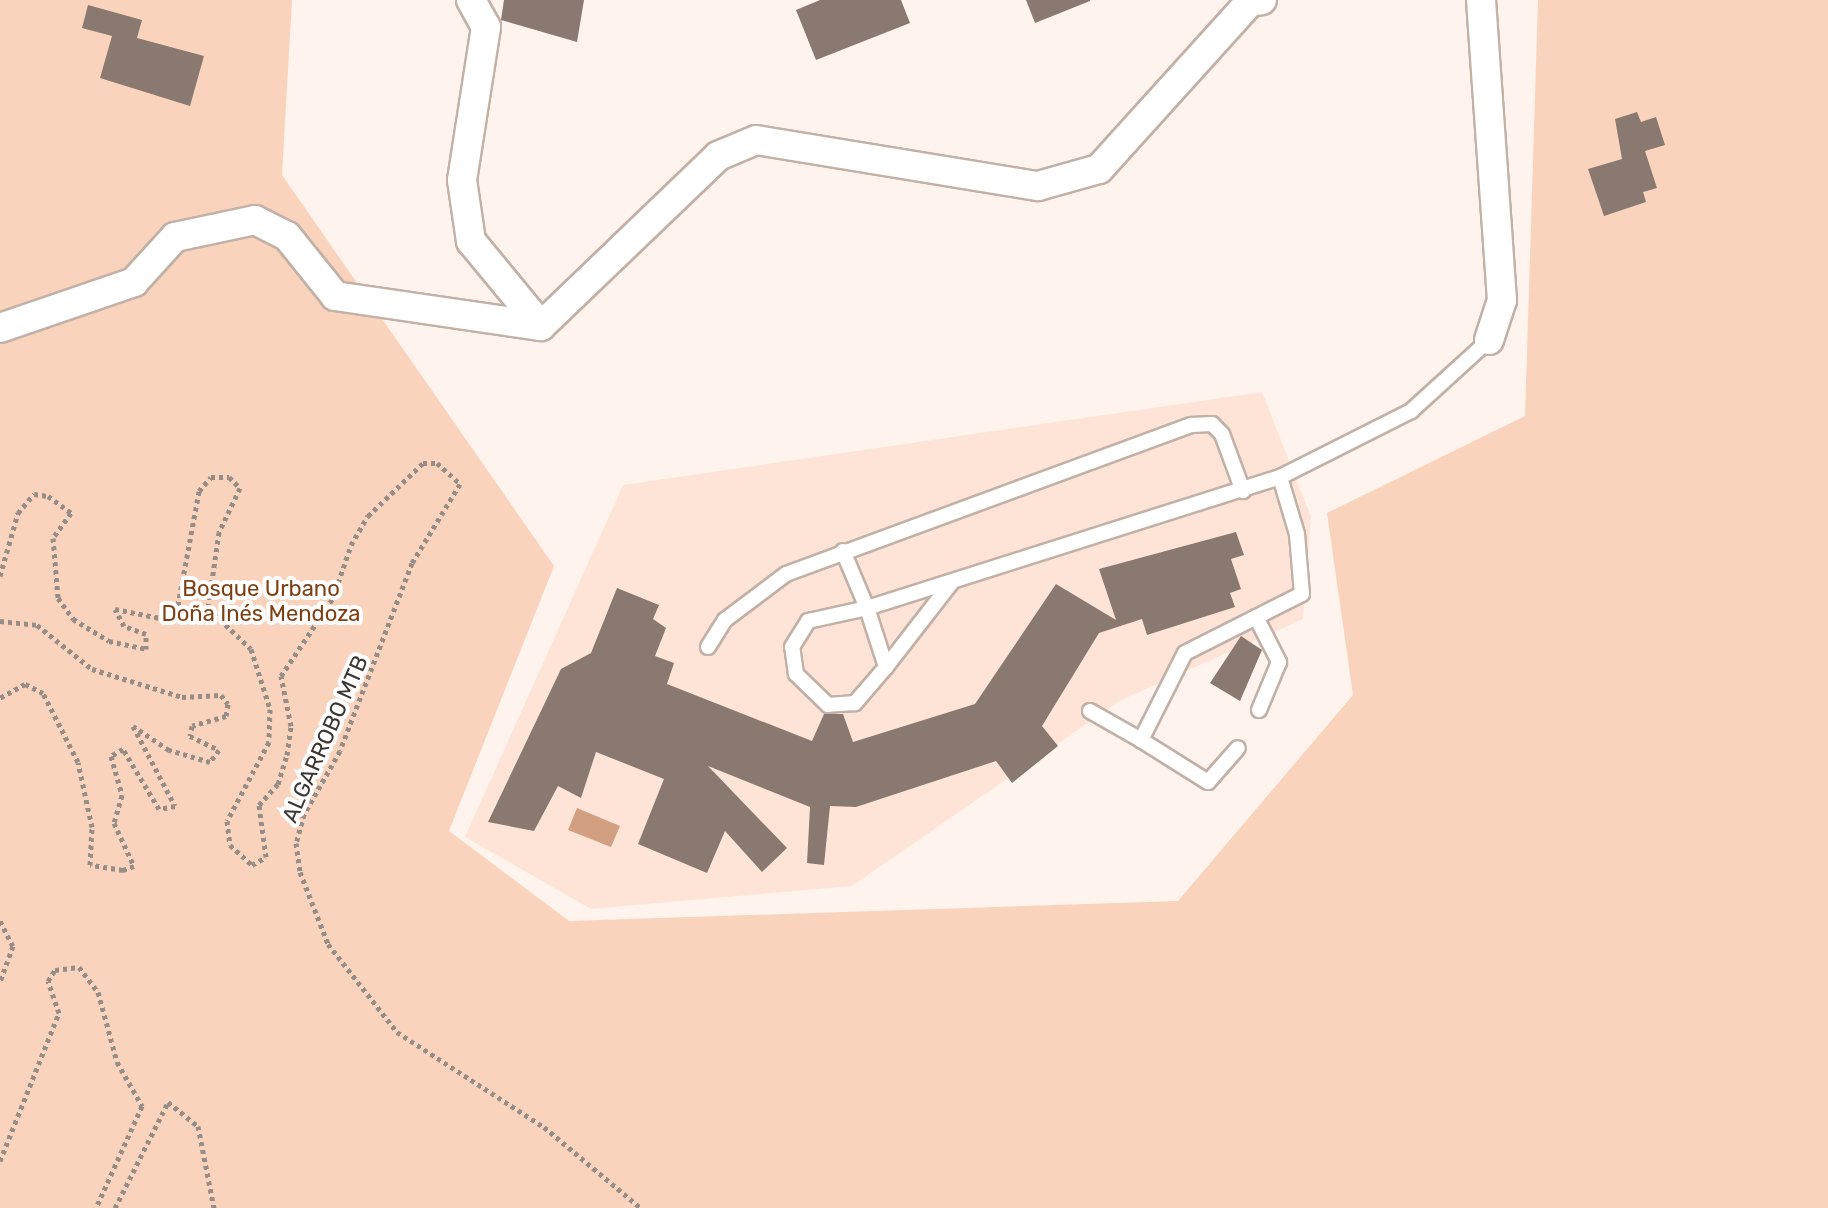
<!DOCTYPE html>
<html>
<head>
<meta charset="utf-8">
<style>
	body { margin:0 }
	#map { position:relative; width:1828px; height:1208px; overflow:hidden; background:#fef3ed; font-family:Rubik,sans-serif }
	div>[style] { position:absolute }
	.built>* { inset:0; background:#fee4d6 }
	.green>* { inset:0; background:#fad3bd }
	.water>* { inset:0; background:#d39f81 }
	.building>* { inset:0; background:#897970 }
	.path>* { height:5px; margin-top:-2.5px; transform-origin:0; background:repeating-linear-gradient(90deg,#968d89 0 4px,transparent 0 8px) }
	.roads { filter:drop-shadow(2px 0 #c1b1a7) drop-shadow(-2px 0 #c1b1a7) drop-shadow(0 2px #c1b1a7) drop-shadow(0 -2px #c1b1a7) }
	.lane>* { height:14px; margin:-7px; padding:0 7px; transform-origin:7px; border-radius:7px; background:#fff }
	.street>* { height:28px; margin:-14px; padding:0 14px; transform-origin:14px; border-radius:14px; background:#fff }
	span { translate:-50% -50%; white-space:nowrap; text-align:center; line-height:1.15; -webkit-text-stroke:8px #fff; paint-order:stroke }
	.park-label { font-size:22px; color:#7f3f11 }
	.street-label { font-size:22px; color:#3c3532 }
</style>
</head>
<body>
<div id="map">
	<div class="built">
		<i style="clip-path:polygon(1262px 392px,1311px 517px,1303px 619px,1121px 700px,852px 886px,591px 909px,465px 837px,623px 485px)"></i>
	</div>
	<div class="green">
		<i style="clip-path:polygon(0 0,292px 0,282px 175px,554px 566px,449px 831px,569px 921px,1178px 901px,1353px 695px,1327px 513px,1525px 416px,1538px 0,1828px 0,1828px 1208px,0 1208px)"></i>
	</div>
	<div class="water">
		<i style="clip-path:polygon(577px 808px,620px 826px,611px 847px,568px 830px)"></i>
	</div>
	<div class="building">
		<i style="clip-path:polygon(504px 0,584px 0,577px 42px,501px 20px)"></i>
		<i style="clip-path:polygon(820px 0,901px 0,910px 23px,816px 60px,796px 10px)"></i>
		<i style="clip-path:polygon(1026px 0,1090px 0,1090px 1px,1035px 23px)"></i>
		<i style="clip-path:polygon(88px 5px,142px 20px,137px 38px,204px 56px,190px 106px,100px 78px,112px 36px,82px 28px)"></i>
		<i style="clip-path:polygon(1637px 112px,1641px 122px,1656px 117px,1665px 145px,1645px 151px,1657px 188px,1643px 192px,1646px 202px,1604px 216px,1588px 169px,1622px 159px,1615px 119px)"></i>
		<i style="clip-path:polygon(1236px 532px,1244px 555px,1231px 559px,1241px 589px,1230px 593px,1235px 607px,1147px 635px,1142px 619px,1099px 633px,1042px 726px,1058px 746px,1012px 783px,996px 761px,856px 807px,830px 806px,824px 865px,807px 863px,810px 807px,708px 766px,787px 848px,762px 872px,725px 831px,707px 873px,638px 844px,664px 779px,596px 752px,581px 798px,558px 786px,534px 831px,488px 822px,561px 669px,591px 653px,617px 588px,659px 605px,653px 619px,666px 628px,655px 656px,674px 663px,667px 684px,812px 741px,824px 714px,843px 714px,853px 742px,975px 704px,1056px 584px,1116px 620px,1099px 569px)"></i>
		<i style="clip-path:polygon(1241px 636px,1262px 650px,1240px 701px,1210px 683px)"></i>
	</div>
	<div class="path">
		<i style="left:0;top:576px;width:66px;rotate:-74.1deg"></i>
		<i style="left:18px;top:513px;width:25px;rotate:-50deg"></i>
		<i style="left:34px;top:494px;width:14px;rotate:8deg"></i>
		<i style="left:48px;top:496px;width:29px;rotate:36deg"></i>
		<i style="left:71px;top:513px;width:31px;rotate:126deg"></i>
		<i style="left:53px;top:538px;width:60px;rotate:85.2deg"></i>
		<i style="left:58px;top:598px;width:26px;rotate:54deg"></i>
		<i style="left:73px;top:619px;width:42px;rotate:31.4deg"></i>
		<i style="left:109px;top:641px;width:38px;rotate:12deg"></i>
		<i style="left:146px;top:649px;width:15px;rotate:-90deg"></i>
		<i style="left:146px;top:634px;width:23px;rotate:-160deg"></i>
		<i style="left:124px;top:626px;width:19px;rotate:-118deg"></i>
		<i style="left:115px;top:609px;width:61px;rotate:11.3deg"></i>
		<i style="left:175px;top:621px;width:132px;rotate:-79.5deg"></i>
		<i style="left:199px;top:491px;width:18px;rotate:-49deg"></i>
		<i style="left:211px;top:477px;width:18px"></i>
		<i style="left:229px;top:477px;width:16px;rotate:45deg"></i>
		<i style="left:240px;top:488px;width:49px;rotate:115.5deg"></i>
		<i style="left:219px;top:532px;width:77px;rotate:98.2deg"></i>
		<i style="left:208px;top:608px;width:59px;rotate:43.6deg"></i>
		<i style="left:251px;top:649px;width:63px;rotate:72.4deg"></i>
		<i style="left:270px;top:709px;width:33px;rotate:92deg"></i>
		<i style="left:269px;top:742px;width:89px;rotate:118deg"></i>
		<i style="left:227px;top:821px;width:24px;rotate:83deg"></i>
		<i style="left:230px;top:845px;width:30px;rotate:42deg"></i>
		<i style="left:252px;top:865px;width:16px;rotate:-30deg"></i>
		<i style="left:266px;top:857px;width:52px;rotate:-97.7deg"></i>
		<i style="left:259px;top:805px;width:28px;rotate:-48deg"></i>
		<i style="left:278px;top:784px;width:30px;rotate:-73deg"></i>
		<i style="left:287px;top:755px;width:29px;rotate:-82deg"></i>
		<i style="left:291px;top:726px;width:51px;rotate:-101.3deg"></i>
		<i style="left:281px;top:676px;width:94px;rotate:-56.3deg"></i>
		<i style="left:333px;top:598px;width:56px;rotate:-71.2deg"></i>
		<i style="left:351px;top:545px;width:34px;rotate:-60deg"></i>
		<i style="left:368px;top:516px;width:76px;rotate:-43.9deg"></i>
		<i style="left:423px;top:463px;width:14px"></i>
		<i style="left:437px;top:463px;width:31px;rotate:42deg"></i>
		<i style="left:460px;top:484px;width:92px;rotate:121.3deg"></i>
		<i style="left:412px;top:563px;width:201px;rotate:111deg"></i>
		<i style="left:340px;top:751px;width:73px;rotate:119.7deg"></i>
		<i style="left:304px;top:814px;width:30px;rotate:105deg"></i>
		<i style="left:296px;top:843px;width:29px;rotate:82deg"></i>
		<i style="left:300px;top:872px;width:77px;rotate:68.7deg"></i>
		<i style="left:328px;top:944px;width:112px;rotate:51.9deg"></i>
		<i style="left:397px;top:1032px;width:175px;rotate:32.9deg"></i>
		<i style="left:544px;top:1127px;width:126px;rotate:39.9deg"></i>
		<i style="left:0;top:621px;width:37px;rotate:6deg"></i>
		<i style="left:37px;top:625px;width:70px;rotate:38.7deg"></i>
		<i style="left:92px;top:669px;width:94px;rotate:17.3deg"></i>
		<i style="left:182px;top:697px;width:39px;rotate:-3deg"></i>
		<i style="left:221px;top:695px;width:11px;rotate:52deg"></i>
		<i style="left:228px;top:704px;width:12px;rotate:99deg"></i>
		<i style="left:226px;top:716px;width:35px;rotate:164deg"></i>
		<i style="left:192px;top:726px;width:10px;rotate:101deg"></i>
		<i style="left:190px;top:736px;width:32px;rotate:26deg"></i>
		<i style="left:219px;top:750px;width:15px;rotate:127deg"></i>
		<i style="left:210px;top:762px;width:43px;rotate:-163.7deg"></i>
		<i style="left:169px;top:750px;width:43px;rotate:-146.3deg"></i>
		<i style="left:133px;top:726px;width:90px;rotate:62.3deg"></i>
		<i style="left:175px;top:806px;width:16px;rotate:169deg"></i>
		<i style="left:159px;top:809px;width:70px;rotate:-121deg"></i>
		<i style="left:123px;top:749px;width:14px;rotate:150deg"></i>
		<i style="left:111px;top:756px;width:41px;rotate:74.2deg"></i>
		<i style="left:122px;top:795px;width:29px;rotate:106deg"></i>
		<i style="left:114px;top:823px;width:47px;rotate:65.1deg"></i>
		<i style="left:134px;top:866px;width:12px;rotate:160deg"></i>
		<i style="left:123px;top:870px;width:33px;rotate:-171deg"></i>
		<i style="left:90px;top:865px;width:38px;rotate:-87deg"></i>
		<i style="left:92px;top:827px;width:66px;rotate:-102.2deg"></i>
		<i style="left:78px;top:762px;width:77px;rotate:-116.9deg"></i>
		<i style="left:43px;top:693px;width:20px;rotate:-153deg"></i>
		<i style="left:25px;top:684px;width:29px;rotate:151deg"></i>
		<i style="left:0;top:921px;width:28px;rotate:63deg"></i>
		<i style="left:13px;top:946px;width:37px;rotate:110deg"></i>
		<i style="left:0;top:1161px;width:159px;rotate:-68.3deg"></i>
		<i style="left:59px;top:1013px;width:34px;rotate:-109deg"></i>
		<i style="left:48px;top:981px;width:13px;rotate:-58deg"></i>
		<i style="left:55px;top:970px;width:24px;rotate:-7deg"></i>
		<i style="left:79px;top:967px;width:31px;rotate:53deg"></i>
		<i style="left:98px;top:992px;width:73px;rotate:74.8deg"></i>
		<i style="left:117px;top:1062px;width:51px;rotate:60.4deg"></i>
		<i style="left:142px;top:1106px;width:112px;rotate:114.3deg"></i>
		<i style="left:115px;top:1208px;width:119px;rotate:-63.4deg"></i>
		<i style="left:168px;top:1102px;width:38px;rotate:39deg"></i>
		<i style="left:198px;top:1126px;width:84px;rotate:79deg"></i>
	</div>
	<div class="roads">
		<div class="lane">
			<i style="left:843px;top:551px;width:62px;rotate:67.2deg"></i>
			<i style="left:867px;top:608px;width:62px;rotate:72.1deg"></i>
			<i style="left:886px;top:667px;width:48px;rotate:130.7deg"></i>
			<i style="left:855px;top:703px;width:27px;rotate:176deg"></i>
			<i style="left:828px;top:705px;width:45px;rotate:-135.9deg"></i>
			<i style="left:796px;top:674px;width:27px;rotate:-98deg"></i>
			<i style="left:792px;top:647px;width:31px;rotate:-58deg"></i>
			<i style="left:808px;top:621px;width:60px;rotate:-12.4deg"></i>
			<i style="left:867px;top:608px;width:433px;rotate:-17.6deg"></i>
			<i style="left:1280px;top:477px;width:147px;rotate:-26.7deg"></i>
			<i style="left:1411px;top:411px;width:105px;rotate:-42.3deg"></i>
			<i style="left:1256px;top:617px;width:51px;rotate:62.9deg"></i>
			<i style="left:1279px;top:662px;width:52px;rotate:112.6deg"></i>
			<i style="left:708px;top:647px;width:32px;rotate:-58deg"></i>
			<i style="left:725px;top:620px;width:76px;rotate:-37deg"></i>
			<i style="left:786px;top:574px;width:432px;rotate:-20.2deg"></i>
			<i style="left:1192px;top:425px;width:20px;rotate:-3deg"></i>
			<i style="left:1212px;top:424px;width:14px;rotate:45deg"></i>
			<i style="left:1222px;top:434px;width:61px;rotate:69.8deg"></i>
			<i style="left:886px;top:667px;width:108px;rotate:-52.2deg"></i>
			<i style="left:1090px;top:711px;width:59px;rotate:29.6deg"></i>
			<i style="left:1141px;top:740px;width:97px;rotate:-63.2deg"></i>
			<i style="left:1185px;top:653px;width:131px;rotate:-26.8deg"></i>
			<i style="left:1302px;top:594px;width:60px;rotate:-94.8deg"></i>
			<i style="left:1297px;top:534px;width:59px;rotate:-106.6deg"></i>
			<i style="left:1141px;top:740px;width:79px;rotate:32.1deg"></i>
			<i style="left:1208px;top:782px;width:45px;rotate:-48.6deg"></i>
		</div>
		<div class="street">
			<i style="left:471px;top:0;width:31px;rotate:61deg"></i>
			<i style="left:486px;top:27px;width:155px;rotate:98.9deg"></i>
			<i style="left:462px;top:180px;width:62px;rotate:81.6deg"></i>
			<i style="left:471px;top:241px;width:110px;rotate:50.5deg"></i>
			<i style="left:1481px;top:0;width:301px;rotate:86deg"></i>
			<i style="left:1502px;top:300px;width:42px;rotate:108deg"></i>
			<i style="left:541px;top:326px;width:245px;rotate:-43.8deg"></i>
			<i style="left:718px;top:156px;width:41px;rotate:-22.8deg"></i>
			<i style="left:756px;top:140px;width:286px;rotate:9.3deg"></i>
			<i style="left:1038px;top:186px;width:63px;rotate:-15.6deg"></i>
			<i style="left:1099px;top:169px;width:225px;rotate:-47.9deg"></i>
			<i style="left:1250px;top:2px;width:12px;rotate:-9deg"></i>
			<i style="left:0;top:328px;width:142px;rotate:-18.9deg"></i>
			<i style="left:134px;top:282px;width:61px;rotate:-47.7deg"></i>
			<i style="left:175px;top:237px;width:82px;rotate:-12deg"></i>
			<i style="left:255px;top:220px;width:36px;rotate:27deg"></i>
			<i style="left:287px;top:236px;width:77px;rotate:51.3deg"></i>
			<i style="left:335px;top:296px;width:208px;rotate:8.3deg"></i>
		</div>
	</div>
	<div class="park-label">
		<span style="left:261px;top:601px">Bosque Urbano<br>Doña Inés Mendoza</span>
	</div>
	<div class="street-label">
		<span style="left:325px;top:739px;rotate:-66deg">ALGARROBO MTB</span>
	</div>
</div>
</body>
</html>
